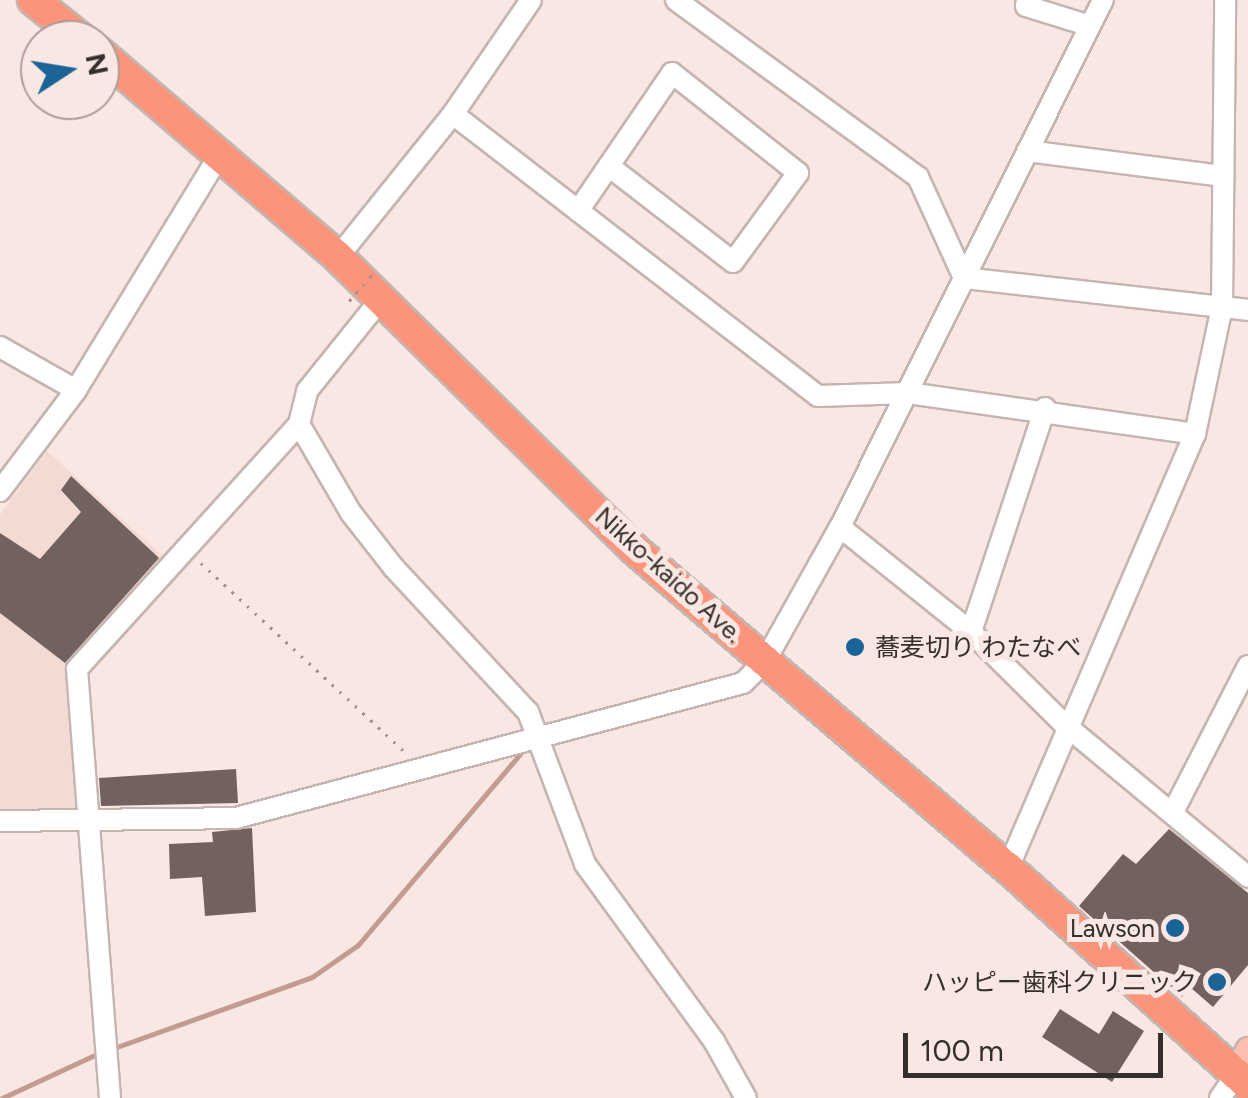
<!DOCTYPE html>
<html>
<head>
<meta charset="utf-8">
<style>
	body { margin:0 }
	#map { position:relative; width:1248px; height:1098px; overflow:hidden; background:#f8e7e2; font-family:Figtree,"Noto Sans JP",sans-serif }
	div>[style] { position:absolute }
	.built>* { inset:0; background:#f3dad3 }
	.stream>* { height:5px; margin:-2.5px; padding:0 2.5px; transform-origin:2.5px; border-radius:2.5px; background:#c39b91 }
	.building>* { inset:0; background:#71625f }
	.path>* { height:2.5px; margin-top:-1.25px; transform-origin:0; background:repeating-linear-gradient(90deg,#9c918d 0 2.5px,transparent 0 10.5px) }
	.roads { filter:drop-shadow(2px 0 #c5b5b0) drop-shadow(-2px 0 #c5b5b0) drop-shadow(0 2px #c5b5b0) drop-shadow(0 -2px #c5b5b0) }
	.minor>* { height:20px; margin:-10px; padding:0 10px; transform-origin:10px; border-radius:10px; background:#fff }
	.major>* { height:25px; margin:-12.5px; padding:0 12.5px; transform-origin:12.5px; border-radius:12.5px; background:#fdbfb0 }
	.highway>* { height:30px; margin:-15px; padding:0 15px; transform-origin:15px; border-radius:15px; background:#fb947b }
	.path-bridge>* { height:2.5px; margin-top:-1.25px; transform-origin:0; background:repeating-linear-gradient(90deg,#9c918d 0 2.5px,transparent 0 10.5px) }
	.dots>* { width:28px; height:28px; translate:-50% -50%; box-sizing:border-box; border:5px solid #f8e7e2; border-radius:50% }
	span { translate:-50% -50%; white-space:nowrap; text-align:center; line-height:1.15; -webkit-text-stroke:10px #f8e7e2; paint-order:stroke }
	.street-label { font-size:25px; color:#342e2c }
	.poi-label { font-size:25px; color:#342e2c }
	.left { translate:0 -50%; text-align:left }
	.right { translate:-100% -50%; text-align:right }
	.north { position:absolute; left:20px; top:20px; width:100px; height:100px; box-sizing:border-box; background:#f8e7e2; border:2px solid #aa9d99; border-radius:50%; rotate:78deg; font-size:28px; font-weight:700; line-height:40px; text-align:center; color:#342e2c }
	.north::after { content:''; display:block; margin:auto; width:35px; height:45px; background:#1b6498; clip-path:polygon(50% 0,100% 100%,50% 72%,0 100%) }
	.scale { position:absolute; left:903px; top:1033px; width:260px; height:45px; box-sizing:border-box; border:5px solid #342e2c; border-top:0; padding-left:12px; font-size:30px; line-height:35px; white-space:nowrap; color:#342e2c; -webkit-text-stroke:8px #f8e7e2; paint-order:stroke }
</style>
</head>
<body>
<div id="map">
	<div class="built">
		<i style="clip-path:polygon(47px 451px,168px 561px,72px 674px,83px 814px,0 814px,0 515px)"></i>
	</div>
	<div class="stream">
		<i style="left:114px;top:1048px;width:210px;rotate:-19.7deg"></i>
		<i style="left:312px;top:977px;width:56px;rotate:-34.8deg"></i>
		<i style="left:358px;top:945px;width:257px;rotate:-49.7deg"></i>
		<i style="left:2px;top:1098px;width:107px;rotate:-24.9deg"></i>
	</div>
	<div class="building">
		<i style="clip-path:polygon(71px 476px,159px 558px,65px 663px,0 613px,0 533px,40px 559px,81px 512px,61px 490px)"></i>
		<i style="clip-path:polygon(236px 769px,238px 803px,101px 806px,99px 778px)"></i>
		<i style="clip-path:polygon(252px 828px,256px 912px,205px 916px,202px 877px,170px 879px,169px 844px,213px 842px,212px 832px)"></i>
		<i style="clip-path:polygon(1169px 829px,1248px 893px,1248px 965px,1213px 1007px,1190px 987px,1182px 997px,1079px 906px,1123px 854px,1136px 864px)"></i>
		<i style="clip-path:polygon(1060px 1009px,1099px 1034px,1113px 1011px,1144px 1031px,1112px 1082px,1042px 1037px)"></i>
	</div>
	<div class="path">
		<i style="left:201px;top:563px;width:277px;rotate:42.8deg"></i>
	</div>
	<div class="roads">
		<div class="minor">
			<i style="left:676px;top:0;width:300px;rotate:36.2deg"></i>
			<i style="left:918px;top:177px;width:111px;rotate:65.5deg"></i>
			<i style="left:964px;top:278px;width:286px;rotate:6.4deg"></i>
			<i style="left:1027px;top:0;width:6px;rotate:99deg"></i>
			<i style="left:1026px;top:6px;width:64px;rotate:17.3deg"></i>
			<i style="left:453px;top:114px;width:461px;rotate:37.7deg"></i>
			<i style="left:818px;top:396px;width:90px;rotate:-1.9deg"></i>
			<i style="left:908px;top:393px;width:290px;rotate:8.1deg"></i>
			<i style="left:1027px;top:151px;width:198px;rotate:7.3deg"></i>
			<i style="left:578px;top:211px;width:167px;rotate:-55.7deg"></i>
			<i style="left:672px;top:73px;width:161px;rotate:38.4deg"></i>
			<i style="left:798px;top:173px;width:110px;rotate:126.1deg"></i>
			<i style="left:733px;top:262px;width:157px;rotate:-142.3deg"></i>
			<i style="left:338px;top:257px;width:184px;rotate:-51.2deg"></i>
			<i style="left:453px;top:114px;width:138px;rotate:-55.6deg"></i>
			<i style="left:0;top:347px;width:87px;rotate:29.5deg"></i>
			<i style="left:299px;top:424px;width:103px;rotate:59.7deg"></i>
			<i style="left:351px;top:513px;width:70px;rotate:52deg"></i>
			<i style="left:394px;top:568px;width:197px;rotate:47.1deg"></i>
			<i style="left:528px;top:712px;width:162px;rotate:69.4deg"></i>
			<i style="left:585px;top:864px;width:219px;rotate:53.9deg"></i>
			<i style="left:714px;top:1041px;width:65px;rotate:60.7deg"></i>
			<i style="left:0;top:491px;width:126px;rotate:-53deg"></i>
			<i style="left:76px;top:390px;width:280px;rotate:-58.6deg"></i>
			<i style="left:840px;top:527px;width:168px;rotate:38.7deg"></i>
			<i style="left:971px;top:632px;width:131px;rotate:44.7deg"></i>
			<i style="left:1064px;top:724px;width:239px;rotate:39.7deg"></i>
			<i style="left:971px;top:632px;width:236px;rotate:-71.7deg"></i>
			<i style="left:1173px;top:812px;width:164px;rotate:-62.8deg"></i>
			<i style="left:0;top:821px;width:236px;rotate:-0.7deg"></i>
			<i style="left:236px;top:818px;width:525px;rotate:-14.91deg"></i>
			<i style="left:743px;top:683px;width:31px;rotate:-45deg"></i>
			<i style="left:765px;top:661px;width:154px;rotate:-60.8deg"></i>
			<i style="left:840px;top:527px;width:589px;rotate:-63.48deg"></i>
			<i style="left:1008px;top:868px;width:473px;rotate:-66.7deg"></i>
			<i style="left:1195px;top:434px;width:130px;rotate:-78deg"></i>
			<i style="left:1222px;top:307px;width:307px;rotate:-89.4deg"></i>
			<i style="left:110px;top:1098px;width:430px;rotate:-94.4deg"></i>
			<i style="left:77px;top:669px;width:331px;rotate:-47.8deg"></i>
			<i style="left:299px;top:424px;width:34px;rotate:-76deg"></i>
			<i style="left:307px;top:391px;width:118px;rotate:-51.2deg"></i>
			<i style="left:1220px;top:1098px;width:28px;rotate:-55deg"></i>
		</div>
		<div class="major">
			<i style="left:1236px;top:1075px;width:28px;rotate:-64deg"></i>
		</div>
		<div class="highway">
			<i style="left:33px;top:0;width:64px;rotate:38.7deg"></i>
			<i style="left:100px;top:53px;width:313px;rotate:40.6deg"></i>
			<i style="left:338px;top:257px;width:416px;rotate:44.6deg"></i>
			<i style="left:634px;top:549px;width:492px;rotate:40.5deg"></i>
			<i style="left:1008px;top:868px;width:324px;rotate:42.1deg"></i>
		</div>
	</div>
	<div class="path-bridge">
		<i style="left:349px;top:301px;width:40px;rotate:-49deg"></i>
	</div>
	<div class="dots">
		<i style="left:855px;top:647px;background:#1b6498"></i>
		<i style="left:1175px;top:928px;background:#1b6498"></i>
		<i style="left:1217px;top:982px;background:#1b6498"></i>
	</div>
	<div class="street-label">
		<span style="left:669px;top:575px;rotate:42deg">Nikko-kaido Ave.</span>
	</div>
	<div class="poi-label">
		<span class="left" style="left:875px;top:647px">蕎麦切り わたなべ</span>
		<span class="right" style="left:1155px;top:928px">Lawson</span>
		<span class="right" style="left:1197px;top:982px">ハッピー歯科クリニック</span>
	</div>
	<div class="north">N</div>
	<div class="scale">100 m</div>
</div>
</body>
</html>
